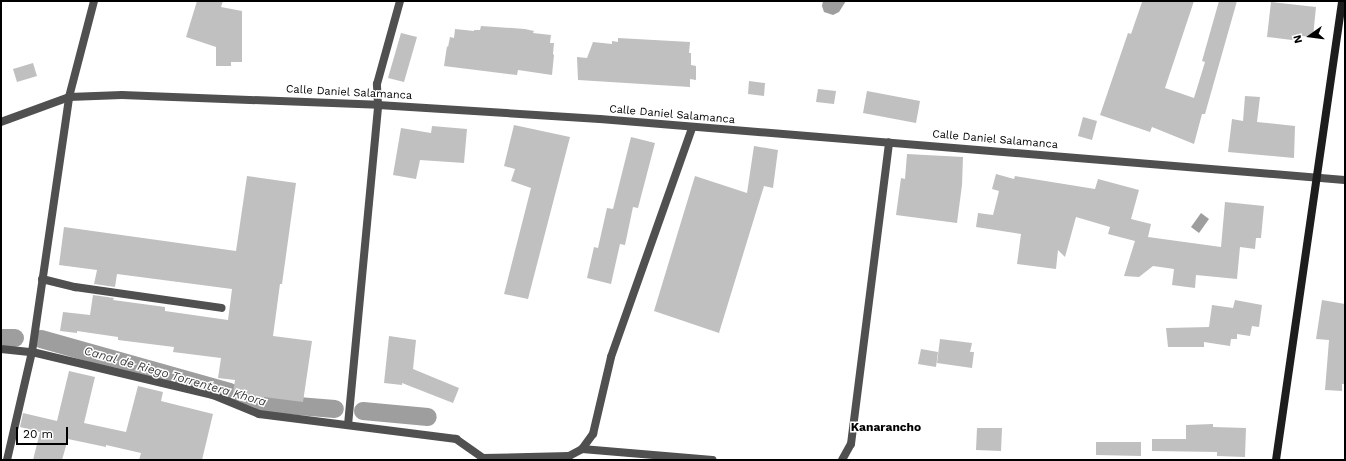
<!DOCTYPE html>
<html>
<head>
<meta charset="utf-8">
<style>
	body { margin:0 }
	#map { position:relative; width:1346px; height:461px; overflow:hidden; background:#fff; font-family:"Work Sans",sans-serif }
	div>[style] { position:absolute }
	.water>* { inset:0; background:#9e9e9e }
	.canal>* { height:18px; margin:-9px; padding:0 9px; transform-origin:9px; border-radius:9px; background:#9e9e9e }
	.building>* { inset:0; background:#c0c0c0 }
	.street>* { height:8px; margin:-4px; padding:0 4px; transform-origin:4px; border-radius:4px; background:#505050 }
	.secondary>* { height:8px; margin:-4px; padding:0 4px; transform-origin:4px; border-radius:4px; background:#1d1d1d }
	span { translate:-50% -50%; white-space:nowrap; text-align:center; line-height:1.15; -webkit-text-stroke:3px #fff; paint-order:stroke }
	.street-label { font-size:11px; color:#000 }
	.water-label { font-size:12px; color:#3f3f3f; font-style:italic }
	.neighbourhood-label { font-size:12px; color:#000; font-weight:700 }
	.frame { position:absolute; inset:0; border:2px solid #000; pointer-events:none }
	.north { position:absolute; left:1290px; top:16px; width:40px; height:40px; -webkit-text-stroke:3px #fff; paint-order:stroke; rotate:256deg; font-size:11px; font-weight:700; line-height:16px; text-align:center; color:#000 }
	.north::after { content:''; display:block; margin:auto; width:14px; height:18px; background:#000; clip-path:polygon(50% 0,100% 100%,50% 72%,0 100%) }
	.scale { position:absolute; left:16px; top:427px; width:52px; height:18px; box-sizing:border-box; border:2px solid #000; border-top:0; padding-left:5px; font-size:12px; line-height:14px; white-space:nowrap; color:#000; -webkit-text-stroke:3px #fff; paint-order:stroke }
</style>
</head>
<body>
<div id="map">
	<div class="water">
		<i style="clip-path:polygon(823px 1px,846px 1px,839px 12px,833px 15px,824px 12px,822px 6px)"></i>
		<i style="clip-path:polygon(1201px 213px,1209px 219px,1199px 233px,1191px 227px)"></i>
	</div>
	<div class="canal">
		<i style="left:1px;top:338px;width:14px"></i>
		<i style="left:41px;top:339px;width:195px;rotate:15.7deg"></i>
		<i style="left:229px;top:392px;width:34px;rotate:19deg"></i>
		<i style="left:261px;top:403px;width:74px;rotate:4.6deg"></i>
		<i style="left:363px;top:411px;width:65px;rotate:5.3deg"></i>
	</div>
	<div class="building">
		<i style="clip-path:polygon(197px 1px,223px 1px,221px 7px,242px 11px,242px 62px,231px 62px,231px 66px,216px 66px,216px 47px,186px 37px)"></i>
		<i style="clip-path:polygon(1194px 1px,1165px 88px,1194px 98px,1205px 62px,1202px 61px,1219px 1px,1237px 1px,1205px 114px,1202px 114px,1194px 144px,1152px 127px,1150px 132px,1100px 115px,1128px 33px,1131px 34px,1142px 2px)"></i>
		<i style="clip-path:polygon(1271px 2px,1316px 7px,1313px 37px,1301px 36px,1300px 41px,1267px 37px)"></i>
		<i style="clip-path:polygon(481px 26px,525px 29px,534px 31px,533px 33px,551px 35px,550px 43px,554px 43px,553px 54px,554px 55px,552px 75px,518px 70px,517px 75px,444px 66px,447px 46px,448px 47px,450px 37px,454px 38px,455px 29px,474px 31px,474px 30px,480px 30px)"></i>
		<i style="clip-path:polygon(401px 33px,417px 37px,404px 82px,388px 78px)"></i>
		<i style="clip-path:polygon(618px 38px,690px 42px,689px 53px,691px 53px,691px 65px,696px 66px,696px 80px,690px 79px,690px 87px,578px 80px,577px 57px,587px 58px,593px 42px,612px 44px,612px 41px,618px 42px)"></i>
		<i style="clip-path:polygon(33px 63px,37px 76px,17px 82px,13px 69px)"></i>
		<i style="clip-path:polygon(749px 81px,765px 83px,764px 96px,748px 94px)"></i>
		<i style="clip-path:polygon(818px 89px,836px 91px,834px 104px,816px 102px)"></i>
		<i style="clip-path:polygon(867px 91px,920px 101px,916px 123px,863px 113px)"></i>
		<i style="clip-path:polygon(1245px 96px,1260px 97px,1257px 122px,1295px 126px,1294px 158px,1228px 152px,1232px 119px,1243px 121px)"></i>
		<i style="clip-path:polygon(1083px 117px,1097px 121px,1092px 140px,1078px 136px)"></i>
		<i style="clip-path:polygon(514px 125px,570px 137px,528px 299px,504px 294px,531px 188px,511px 181px,515px 169px,504px 166px)"></i>
		<i style="clip-path:polygon(432px 126px,467px 129px,464px 163px,420px 160px,416px 179px,393px 175px,401px 128px,431px 133px)"></i>
		<i style="clip-path:polygon(631px 137px,655px 143px,638px 208px,633px 207px,625px 245px,620px 244px,611px 284px,587px 278px,594px 247px,598px 248px,607px 208px,613px 209px)"></i>
		<i style="clip-path:polygon(754px 146px,778px 150px,773px 188px,764px 186px,719px 333px,654px 311px,695px 176px,747px 193px)"></i>
		<i style="clip-path:polygon(907px 154px,963px 157px,962px 185px,957px 223px,896px 215px,901px 178px,905px 179px)"></i>
		<i style="clip-path:polygon(996px 174px,1014px 179px,1015px 176px,1095px 189px,1098px 179px,1139px 190px,1131px 219px,1151px 224px,1148px 237px,1221px 247px,1225px 202px,1264px 206px,1261px 238px,1256px 238px,1255px 249px,1240px 247px,1237px 279px,1196px 275px,1195px 288px,1172px 285px,1174px 269px,1153px 266px,1139px 277px,1124px 276px,1135px 241px,1108px 234px,1110px 227px,1076px 217px,1065px 257px,1058px 250px,1056px 269px,1017px 264px,1021px 234px,976px 227px,978px 213px,993px 215px,999px 191px,992px 189px)"></i>
		<i style="clip-path:polygon(247px 176px,296px 183px,282px 284px,280px 284px,273px 336px,312px 341px,303px 402px,264px 397px,264px 401px,249px 399px,249px 395px,233px 393px,235px 380px,218px 378px,221px 358px,173px 352px,174px 347px,118px 340px,118px 337px,77px 331px,77px 333px,60px 331px,63px 312px,90px 315px,93px 295px,114px 298px,113px 300px,165px 307px,165px 311px,228px 320px,232px 289px,117px 274px,115px 287px,94px 284px,97px 270px,59px 265px,64px 227px,236px 251px)"></i>
		<i style="clip-path:polygon(1235px 300px,1262px 305px,1259px 327px,1252px 326px,1250px 336px,1237px 334px,1237px 339px,1231px 339px,1230px 346px,1204px 342px,1204px 347px,1168px 347px,1166px 328px,1209px 327px,1212px 305px,1233px 308px)"></i>
		<i style="clip-path:polygon(1322px 300px,1345px 304px,1345px 384px,1342px 384px,1342px 391px,1325px 390px,1329px 340px,1316px 339px)"></i>
		<i style="clip-path:polygon(389px 336px,416px 340px,413px 369px,459px 388px,453px 403px,402px 383px,402px 385px,384px 383px)"></i>
		<i style="clip-path:polygon(940px 339px,972px 343px,970px 352px,974px 352px,972px 368px,937px 363px)"></i>
		<i style="clip-path:polygon(921px 349px,938px 352px,936px 367px,918px 364px)"></i>
		<i style="clip-path:polygon(69px 371px,95px 377px,84px 423px,126px 432px,138px 386px,163px 392px,161px 401px,213px 414px,202px 460px,139px 460px,141px 453px,106px 445px,106px 447px,68px 439px,62px 460px,33px 460px,40px 432px,20px 427px,23px 413px,57px 421px)"></i>
		<i style="clip-path:polygon(1213px 424px,1213px 427px,1246px 428px,1245px 457px,1217px 456px,1217px 452px,1152px 451px,1152px 439px,1186px 439px,1186px 425px)"></i>
		<i style="clip-path:polygon(977px 428px,1002px 428px,1001px 451px,976px 450px)"></i>
		<i style="clip-path:polygon(1096px 442px,1141px 442px,1141px 456px,1096px 455px)"></i>
	</div>
	<div class="street">
		<i style="left:1px;top:122px;width:72px;rotate:-20.2deg"></i>
		<i style="left:69px;top:97px;width:53px;rotate:-2.2deg"></i>
		<i style="left:122px;top:95px;width:256px;rotate:2.2deg"></i>
		<i style="left:378px;top:105px;width:222px;rotate:3.6deg"></i>
		<i style="left:600px;top:119px;width:747px;rotate:4.68deg"></i>
		<i style="left:42px;top:279px;width:34px;rotate:14deg"></i>
		<i style="left:75px;top:287px;width:148px;rotate:8.1deg"></i>
		<i style="left:1px;top:349px;width:31px;rotate:6deg"></i>
		<i style="left:32px;top:352px;width:186px;rotate:13.4deg"></i>
		<i style="left:213px;top:395px;width:50px;rotate:22.4deg"></i>
		<i style="left:259px;top:414px;width:199px;rotate:7.2deg"></i>
		<i style="left:456px;top:439px;width:33px;rotate:35deg"></i>
		<i style="left:483px;top:458px;width:86px;rotate:-1.3deg"></i>
		<i style="left:569px;top:456px;width:15px;rotate:-28deg"></i>
		<i style="left:582px;top:449px;width:19px;rotate:-54deg"></i>
		<i style="left:593px;top:434px;width:79px;rotate:-76.8deg"></i>
		<i style="left:611px;top:357px;width:243px;rotate:-70.5deg"></i>
		<i style="left:348px;top:425px;width:321px;rotate:-84.6deg"></i>
		<i style="left:378px;top:105px;width:21px;rotate:-93deg"></i>
		<i style="left:377px;top:84px;width:86px;rotate:-74.5deg"></i>
		<i style="left:582px;top:449px;width:131px;rotate:4.8deg"></i>
		<i style="left:7px;top:460px;width:111px;rotate:-77deg"></i>
		<i style="left:32px;top:352px;width:258px;rotate:-81.7deg"></i>
		<i style="left:69px;top:97px;width:99px;rotate:-75.4deg"></i>
		<i style="left:842px;top:460px;width:18px;rotate:-61deg"></i>
		<i style="left:851px;top:444px;width:304px;rotate:-82.8deg"></i>
	</div>
	<div class="secondary">
		<i style="left:1276px;top:460px;width:464px;rotate:-81.8deg"></i>
	</div>
	<div class="street-label">
		<span style="left:349px;top:93px;rotate:3deg">Calle Daniel Salamanca</span>
		<span style="left:672px;top:115px;rotate:5deg">Calle Daniel Salamanca</span>
		<span style="left:995px;top:140px;rotate:5deg">Calle Daniel Salamanca</span>
	</div>
	<div class="water-label">
		<span style="left:175px;top:377px;rotate:16deg">Canal de Riego Torrentera Khora</span>
	</div>
	<div class="neighbourhood-label">
		<span style="left:886px;top:428px">Kanarancho</span>
	</div>
	<div class="frame"></div>
	<div class="north">N</div>
	<div class="scale">20 m</div>
</div>
</body>
</html>
